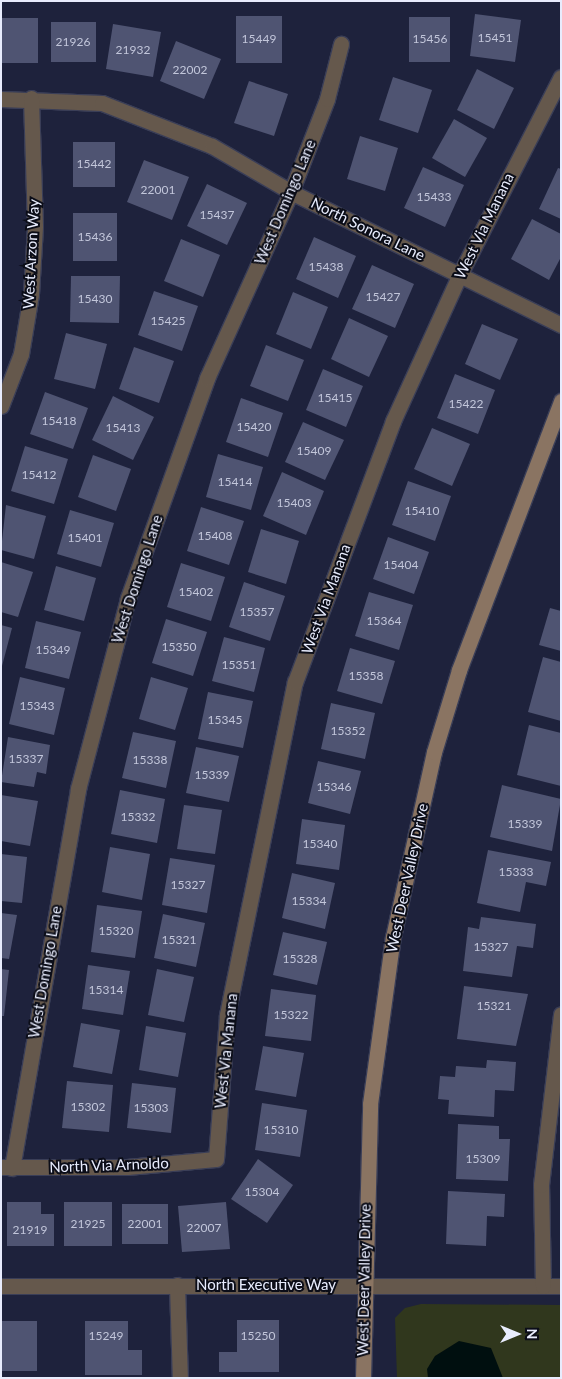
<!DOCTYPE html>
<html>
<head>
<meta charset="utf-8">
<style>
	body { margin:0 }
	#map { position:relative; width:562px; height:1379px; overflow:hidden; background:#1e223c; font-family:Lato,sans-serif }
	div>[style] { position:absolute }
	.green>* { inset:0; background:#30371d }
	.water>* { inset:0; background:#000f0f }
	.building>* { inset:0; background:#4f5472 }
	.roads { filter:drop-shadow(1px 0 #3a3e57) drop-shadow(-1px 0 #3a3e57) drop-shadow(0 1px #3a3e57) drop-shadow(0 -1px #3a3e57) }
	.street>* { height:15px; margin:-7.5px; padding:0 7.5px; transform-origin:7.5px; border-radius:7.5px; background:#65584c }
	.secondary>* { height:15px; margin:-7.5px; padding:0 7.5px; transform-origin:7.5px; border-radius:7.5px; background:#8a7462 }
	span { translate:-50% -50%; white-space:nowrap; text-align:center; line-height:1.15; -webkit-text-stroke:4px #0b0d18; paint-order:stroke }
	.number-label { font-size:12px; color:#c2c6da }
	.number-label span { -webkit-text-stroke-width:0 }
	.street-label { font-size:15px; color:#e8ecfd }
	.frame { position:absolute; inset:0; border:2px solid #e8ecfd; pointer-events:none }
	.north { position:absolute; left:492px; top:1309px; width:50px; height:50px; -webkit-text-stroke:4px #0b0d18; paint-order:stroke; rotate:90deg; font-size:14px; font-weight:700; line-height:20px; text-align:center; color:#e8ecfd }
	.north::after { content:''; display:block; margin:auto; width:18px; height:22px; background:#e8ecfd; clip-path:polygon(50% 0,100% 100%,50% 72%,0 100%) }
</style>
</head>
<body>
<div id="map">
	<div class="green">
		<i style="clip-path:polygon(421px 1304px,561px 1305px,561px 1378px,397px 1378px,395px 1318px,405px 1308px)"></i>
	</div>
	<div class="water">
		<i style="clip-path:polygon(459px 1341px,491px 1348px,503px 1378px,428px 1378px,427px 1369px,435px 1356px)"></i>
	</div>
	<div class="building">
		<i style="clip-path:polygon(475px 14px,521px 20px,515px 62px,470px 56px)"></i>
		<i style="clip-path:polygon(236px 16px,282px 16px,282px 63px,236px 63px)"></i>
		<i style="clip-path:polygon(409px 17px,450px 17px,450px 62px,409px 62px)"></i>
		<i style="clip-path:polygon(1px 18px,38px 18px,38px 63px,1px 63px)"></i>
		<i style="clip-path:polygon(51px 22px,96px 22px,96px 62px,51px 62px)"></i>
		<i style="clip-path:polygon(113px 24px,161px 32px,153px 77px,106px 69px)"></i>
		<i style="clip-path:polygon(176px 41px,221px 59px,204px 99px,160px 81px)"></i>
		<i style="clip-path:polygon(477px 69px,514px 88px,494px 129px,457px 110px)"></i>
		<i style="clip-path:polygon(393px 77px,432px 90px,418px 133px,379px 120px)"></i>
		<i style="clip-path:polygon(249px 81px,288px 94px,274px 136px,234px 123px)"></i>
		<i style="clip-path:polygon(454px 119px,487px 138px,465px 177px,432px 158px)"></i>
		<i style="clip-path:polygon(360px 136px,398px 148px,385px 191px,347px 179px)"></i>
		<i style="clip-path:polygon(73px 142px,115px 142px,115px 187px,73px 187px)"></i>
		<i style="clip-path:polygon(144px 160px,189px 177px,172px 220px,127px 202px)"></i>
		<i style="clip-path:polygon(423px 167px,464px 185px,445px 227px,404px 208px)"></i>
		<i style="clip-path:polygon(558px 168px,561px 169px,561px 219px,539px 209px)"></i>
		<i style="clip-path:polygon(207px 184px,247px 203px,227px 245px,187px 226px)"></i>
		<i style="clip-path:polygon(73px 213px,117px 213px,117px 261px,73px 261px)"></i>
		<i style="clip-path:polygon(532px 219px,561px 234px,561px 257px,549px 280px,511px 259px)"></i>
		<i style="clip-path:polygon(314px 237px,356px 256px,338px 298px,296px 279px)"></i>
		<i style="clip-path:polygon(181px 239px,220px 255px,203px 297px,164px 281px)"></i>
		<i style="clip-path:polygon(372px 265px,414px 284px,395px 328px,352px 309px)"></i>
		<i style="clip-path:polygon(71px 276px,120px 276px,119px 323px,70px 322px)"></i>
		<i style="clip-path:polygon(154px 291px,198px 306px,182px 351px,138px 335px)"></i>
		<i style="clip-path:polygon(293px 292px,328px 307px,311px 349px,276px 334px)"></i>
		<i style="clip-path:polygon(349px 318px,388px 336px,369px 377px,331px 359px)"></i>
		<i style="clip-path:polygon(482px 324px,518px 339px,500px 380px,465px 364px)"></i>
		<i style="clip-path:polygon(66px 333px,107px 344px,95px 389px,54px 379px)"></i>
		<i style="clip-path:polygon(266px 345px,304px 360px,288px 401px,250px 386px)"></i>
		<i style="clip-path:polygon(134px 347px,174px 361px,159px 403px,119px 389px)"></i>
		<i style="clip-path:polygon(323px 369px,363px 386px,346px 427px,306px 410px)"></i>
		<i style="clip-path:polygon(455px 374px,495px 390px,478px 434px,437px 418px)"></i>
		<i style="clip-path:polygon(45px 392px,88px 408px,73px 449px,30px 434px)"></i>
		<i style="clip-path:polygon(113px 396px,154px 417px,133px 460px,92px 440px)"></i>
		<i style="clip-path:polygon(241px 398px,283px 413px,268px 457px,226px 442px)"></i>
		<i style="clip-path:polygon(303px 422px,344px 440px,325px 480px,285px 462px)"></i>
		<i style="clip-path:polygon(432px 428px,470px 444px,452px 486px,414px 469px)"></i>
		<i style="clip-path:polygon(25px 446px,68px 459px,54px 504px,11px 491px)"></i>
		<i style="clip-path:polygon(218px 454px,263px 467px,251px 510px,206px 497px)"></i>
		<i style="clip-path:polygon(93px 455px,131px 469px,116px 511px,78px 497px)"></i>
		<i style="clip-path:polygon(282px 472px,324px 491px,306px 535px,263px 516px)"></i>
		<i style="clip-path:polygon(408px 481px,451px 496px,435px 541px,392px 525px)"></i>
		<i style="clip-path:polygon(6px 505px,46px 516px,34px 559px,1px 550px)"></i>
		<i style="clip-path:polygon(201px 507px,244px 521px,229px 565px,187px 551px)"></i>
		<i style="clip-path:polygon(70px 510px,114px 523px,101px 567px,57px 554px)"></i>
		<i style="clip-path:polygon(261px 529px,299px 541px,286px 584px,248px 572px)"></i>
		<i style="clip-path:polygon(388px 537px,429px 552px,414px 594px,373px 579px)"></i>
		<i style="clip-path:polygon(1px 562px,33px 572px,18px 617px,1px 612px)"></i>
		<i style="clip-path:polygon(181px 563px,225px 577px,211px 621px,167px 607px)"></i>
		<i style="clip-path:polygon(56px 566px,96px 578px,84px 621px,44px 610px)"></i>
		<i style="clip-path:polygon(244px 582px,285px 596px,270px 641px,229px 627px)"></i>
		<i style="clip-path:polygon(369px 592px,413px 605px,399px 650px,355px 636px)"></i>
		<i style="clip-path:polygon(550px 608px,561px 611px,561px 651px,539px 645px)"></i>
		<i style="clip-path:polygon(166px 619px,207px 632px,193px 676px,152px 663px)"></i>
		<i style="clip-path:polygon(36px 621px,81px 632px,69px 679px,25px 668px)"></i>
		<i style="clip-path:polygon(1px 625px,12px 628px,2px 666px,1px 666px)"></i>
		<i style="clip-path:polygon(224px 637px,265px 648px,254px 692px,212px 681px)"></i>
		<i style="clip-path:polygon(350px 648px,395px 661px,382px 704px,337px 691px)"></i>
		<i style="clip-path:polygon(543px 657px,561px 662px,561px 721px,528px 712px)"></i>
		<i style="clip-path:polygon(20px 677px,65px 688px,54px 735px,9px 724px)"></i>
		<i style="clip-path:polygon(151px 677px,188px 688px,175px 730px,139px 719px)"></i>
		<i style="clip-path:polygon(208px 692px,253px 701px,243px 748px,198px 739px)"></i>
		<i style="clip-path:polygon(331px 703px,375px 713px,365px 759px,321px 749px)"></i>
		<i style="clip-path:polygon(529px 725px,561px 733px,561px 786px,517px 775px)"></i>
		<i style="clip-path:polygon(133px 732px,176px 741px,166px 788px,122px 778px)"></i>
		<i style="clip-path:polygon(8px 737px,50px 745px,46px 774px,37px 772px,34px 787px,1px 782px)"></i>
		<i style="clip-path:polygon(196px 747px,239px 756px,229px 802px,186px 793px)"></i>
		<i style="clip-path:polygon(318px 761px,361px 771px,350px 814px,308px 803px)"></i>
		<i style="clip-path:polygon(502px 785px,561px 799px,552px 851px,490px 837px)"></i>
		<i style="clip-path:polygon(120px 790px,165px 799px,157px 843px,111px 834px)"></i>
		<i style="clip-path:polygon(1px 795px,38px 801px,30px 846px,1px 841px)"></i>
		<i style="clip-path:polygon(184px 805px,222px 810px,215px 854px,177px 849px)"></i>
		<i style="clip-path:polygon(302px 819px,345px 825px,339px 870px,296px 864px)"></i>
		<i style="clip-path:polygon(110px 847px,150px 854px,142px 900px,102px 892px)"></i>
		<i style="clip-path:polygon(488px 850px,551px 862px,546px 886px,526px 882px,520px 912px,477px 903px)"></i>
		<i style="clip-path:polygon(1px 854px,27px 857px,22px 903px,1px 901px)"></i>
		<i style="clip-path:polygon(170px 858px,215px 865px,207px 913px,162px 905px)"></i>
		<i style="clip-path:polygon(292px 873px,335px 883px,325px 929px,282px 918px)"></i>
		<i style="clip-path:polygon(97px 905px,142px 911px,135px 958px,91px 952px)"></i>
		<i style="clip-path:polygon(1px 913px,17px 915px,9px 959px,1px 958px)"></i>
		<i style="clip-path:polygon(163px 914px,205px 923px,196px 967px,154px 958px)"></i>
		<i style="clip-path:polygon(481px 917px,536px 924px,533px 948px,517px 946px,512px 977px,463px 971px,468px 927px,479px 929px)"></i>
		<i style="clip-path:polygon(283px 932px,327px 942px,317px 985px,273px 975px)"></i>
		<i style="clip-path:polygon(88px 965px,130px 971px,123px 1015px,82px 1009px)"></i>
		<i style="clip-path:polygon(1px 969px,9px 970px,4px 1016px,1px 1016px)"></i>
		<i style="clip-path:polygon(157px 969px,194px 977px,184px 1022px,148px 1015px)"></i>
		<i style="clip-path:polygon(464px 986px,528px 994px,516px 1046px,457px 1039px)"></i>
		<i style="clip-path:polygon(271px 989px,316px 995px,311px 1041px,265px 1036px)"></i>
		<i style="clip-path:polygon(81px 1023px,120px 1030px,112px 1074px,73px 1067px)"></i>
		<i style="clip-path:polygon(146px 1026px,186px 1033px,178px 1077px,139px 1070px)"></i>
		<i style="clip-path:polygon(263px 1046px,304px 1053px,296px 1097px,255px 1090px)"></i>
		<i style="clip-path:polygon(487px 1060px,516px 1062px,514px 1091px,495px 1090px,494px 1117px,448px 1114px,449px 1100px,438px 1099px,440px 1076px,455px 1077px,456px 1066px,486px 1068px)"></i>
		<i style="clip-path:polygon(67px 1081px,113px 1085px,109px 1132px,62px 1128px)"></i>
		<i style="clip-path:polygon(132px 1083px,176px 1088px,171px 1133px,127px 1128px)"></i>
		<i style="clip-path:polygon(262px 1103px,307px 1110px,300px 1157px,255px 1150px)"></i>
		<i style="clip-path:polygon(458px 1124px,499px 1126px,499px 1139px,510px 1139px,508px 1181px,456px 1179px)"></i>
		<i style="clip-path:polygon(258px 1159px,293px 1185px,267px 1223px,231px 1199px)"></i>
		<i style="clip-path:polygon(448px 1191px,505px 1194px,504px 1217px,487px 1216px,486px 1246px,446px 1244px)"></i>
		<i style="clip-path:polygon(7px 1202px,41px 1202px,41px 1214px,54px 1214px,54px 1246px,7px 1246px)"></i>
		<i style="clip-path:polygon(64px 1202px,112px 1202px,112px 1246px,64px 1246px)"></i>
		<i style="clip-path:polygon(226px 1202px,230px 1249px,182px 1252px,178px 1206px)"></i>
		<i style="clip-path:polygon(122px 1204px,168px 1204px,168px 1244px,122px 1244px)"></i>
		<i style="clip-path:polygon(237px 1320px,279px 1320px,279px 1372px,219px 1372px,219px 1352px,237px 1352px)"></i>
		<i style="clip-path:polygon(1px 1321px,37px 1321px,37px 1371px,1px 1371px)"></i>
		<i style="clip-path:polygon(85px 1321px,128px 1321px,128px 1350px,142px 1350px,142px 1375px,85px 1375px)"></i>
	</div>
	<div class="roads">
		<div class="street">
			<i style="left:1px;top:99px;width:101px;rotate:2.3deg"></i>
			<i style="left:102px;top:103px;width:118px;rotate:21.4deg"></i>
			<i style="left:212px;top:146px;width:91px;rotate:30.2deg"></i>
			<i style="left:291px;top:192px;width:301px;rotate:26.2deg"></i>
			<i style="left:1px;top:406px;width:56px;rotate:-69deg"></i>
			<i style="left:21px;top:354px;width:61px;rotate:-80.5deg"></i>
			<i style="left:31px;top:294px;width:68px;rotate:-86.6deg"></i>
			<i style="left:35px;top:226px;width:128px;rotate:-91.8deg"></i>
			<i style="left:1px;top:1167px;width:126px"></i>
			<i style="left:127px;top:1167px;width:89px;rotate:-5.1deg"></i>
			<i style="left:216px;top:1159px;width:144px;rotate:-85.6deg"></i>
			<i style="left:227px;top:1015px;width:340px;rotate:-78.5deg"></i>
			<i style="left:295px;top:682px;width:279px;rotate:-69.4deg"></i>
			<i style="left:393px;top:421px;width:162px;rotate:-65.5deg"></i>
			<i style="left:460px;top:274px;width:221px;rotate:-62.9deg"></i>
			<i style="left:12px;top:1168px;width:385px;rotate:-80.1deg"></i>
			<i style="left:78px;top:789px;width:197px;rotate:-75.3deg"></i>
			<i style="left:128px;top:598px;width:234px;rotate:-70.2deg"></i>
			<i style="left:207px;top:378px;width:204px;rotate:-65.7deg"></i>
			<i style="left:291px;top:192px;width:100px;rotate:-68.8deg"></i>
			<i style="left:327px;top:99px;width:57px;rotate:-75.7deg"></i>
			<i style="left:177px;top:1285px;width:93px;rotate:88.2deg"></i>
			<i style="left:1px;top:1286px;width:560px"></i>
			<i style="left:543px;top:1286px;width:101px;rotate:-91.1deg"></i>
			<i style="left:541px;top:1185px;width:172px;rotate:-83.3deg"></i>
		</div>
		<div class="secondary">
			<i style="left:363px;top:1378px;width:274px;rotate:-88.5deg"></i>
			<i style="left:370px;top:1104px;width:169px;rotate:-82.2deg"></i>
			<i style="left:393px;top:937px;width:189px;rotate:-77.5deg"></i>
			<i style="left:434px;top:752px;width:86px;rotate:-73deg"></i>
			<i style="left:459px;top:670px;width:288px;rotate:-69.2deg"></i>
		</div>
	</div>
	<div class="number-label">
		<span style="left:495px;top:38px">15451</span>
		<span style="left:259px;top:39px">15449</span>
		<span style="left:430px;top:39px">15456</span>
		<span style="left:73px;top:42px">21926</span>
		<span style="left:133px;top:50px">21932</span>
		<span style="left:190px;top:70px">22002</span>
		<span style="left:94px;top:164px">15442</span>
		<span style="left:158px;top:190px">22001</span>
		<span style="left:434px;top:197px">15433</span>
		<span style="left:217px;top:215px">15437</span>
		<span style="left:95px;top:237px">15436</span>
		<span style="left:326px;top:267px">15438</span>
		<span style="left:383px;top:297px">15427</span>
		<span style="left:95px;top:299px">15430</span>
		<span style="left:168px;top:321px">15425</span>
		<span style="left:335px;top:398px">15415</span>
		<span style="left:466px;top:404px">15422</span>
		<span style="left:59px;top:421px">15418</span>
		<span style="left:254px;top:427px">15420</span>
		<span style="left:123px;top:428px">15413</span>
		<span style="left:314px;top:451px">15409</span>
		<span style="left:39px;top:475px">15412</span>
		<span style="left:235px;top:482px">15414</span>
		<span style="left:294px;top:503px">15403</span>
		<span style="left:422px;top:511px">15410</span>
		<span style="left:215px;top:536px">15408</span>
		<span style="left:85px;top:538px">15401</span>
		<span style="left:401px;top:565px">15404</span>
		<span style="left:196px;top:592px">15402</span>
		<span style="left:257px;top:612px">15357</span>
		<span style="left:384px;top:621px">15364</span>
		<span style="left:179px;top:647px">15350</span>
		<span style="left:53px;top:650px">15349</span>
		<span style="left:239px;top:665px">15351</span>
		<span style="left:366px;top:676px">15358</span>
		<span style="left:37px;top:706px">15343</span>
		<span style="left:225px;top:720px">15345</span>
		<span style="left:348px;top:731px">15352</span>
		<span style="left:26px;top:759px">15337</span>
		<span style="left:150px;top:760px">15338</span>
		<span style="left:212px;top:775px">15339</span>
		<span style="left:334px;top:787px">15346</span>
		<span style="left:138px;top:817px">15332</span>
		<span style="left:525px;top:824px">15339</span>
		<span style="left:320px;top:844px">15340</span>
		<span style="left:516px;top:872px">15333</span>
		<span style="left:188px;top:885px">15327</span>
		<span style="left:309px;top:901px">15334</span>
		<span style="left:116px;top:931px">15320</span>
		<span style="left:179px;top:940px">15321</span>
		<span style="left:491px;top:947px">15327</span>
		<span style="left:300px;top:959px">15328</span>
		<span style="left:106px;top:990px">15314</span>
		<span style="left:494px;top:1006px">15321</span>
		<span style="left:291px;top:1015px">15322</span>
		<span style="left:88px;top:1107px">15302</span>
		<span style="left:151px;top:1108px">15303</span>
		<span style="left:281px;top:1130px">15310</span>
		<span style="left:483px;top:1159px">15309</span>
		<span style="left:262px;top:1192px">15304</span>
		<span style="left:88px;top:1224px">21925</span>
		<span style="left:145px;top:1224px">22001</span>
		<span style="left:204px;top:1228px">22007</span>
		<span style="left:30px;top:1230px">21919</span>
		<span style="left:106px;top:1336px">15249</span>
		<span style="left:258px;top:1336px">15250</span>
	</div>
	<div class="street-label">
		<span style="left:285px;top:202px;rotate:-67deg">West Domingo Lane</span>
		<span style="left:484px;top:226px;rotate:-64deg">West Via Manana</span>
		<span style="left:368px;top:229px;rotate:26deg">North Sonora Lane</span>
		<span style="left:31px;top:254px;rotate:-87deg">West Arzon Way</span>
		<span style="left:137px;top:579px;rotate:-72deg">West Domingo Lane</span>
		<span style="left:326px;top:599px;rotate:-70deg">West Via Manana</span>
		<span style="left:407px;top:878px;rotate:-78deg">West Deer Valley Drive</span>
		<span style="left:45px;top:972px;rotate:-80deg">West Domingo Lane</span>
		<span style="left:226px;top:1051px;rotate:-84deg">West Via Manana</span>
		<span style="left:109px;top:1165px;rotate:-2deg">North Via Arnoldo</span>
		<span style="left:364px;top:1280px;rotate:-89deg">West Deer Valley Drive</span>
		<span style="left:266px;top:1285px">North Executive Way</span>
	</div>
	<div class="frame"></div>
	<div class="north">N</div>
</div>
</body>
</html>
